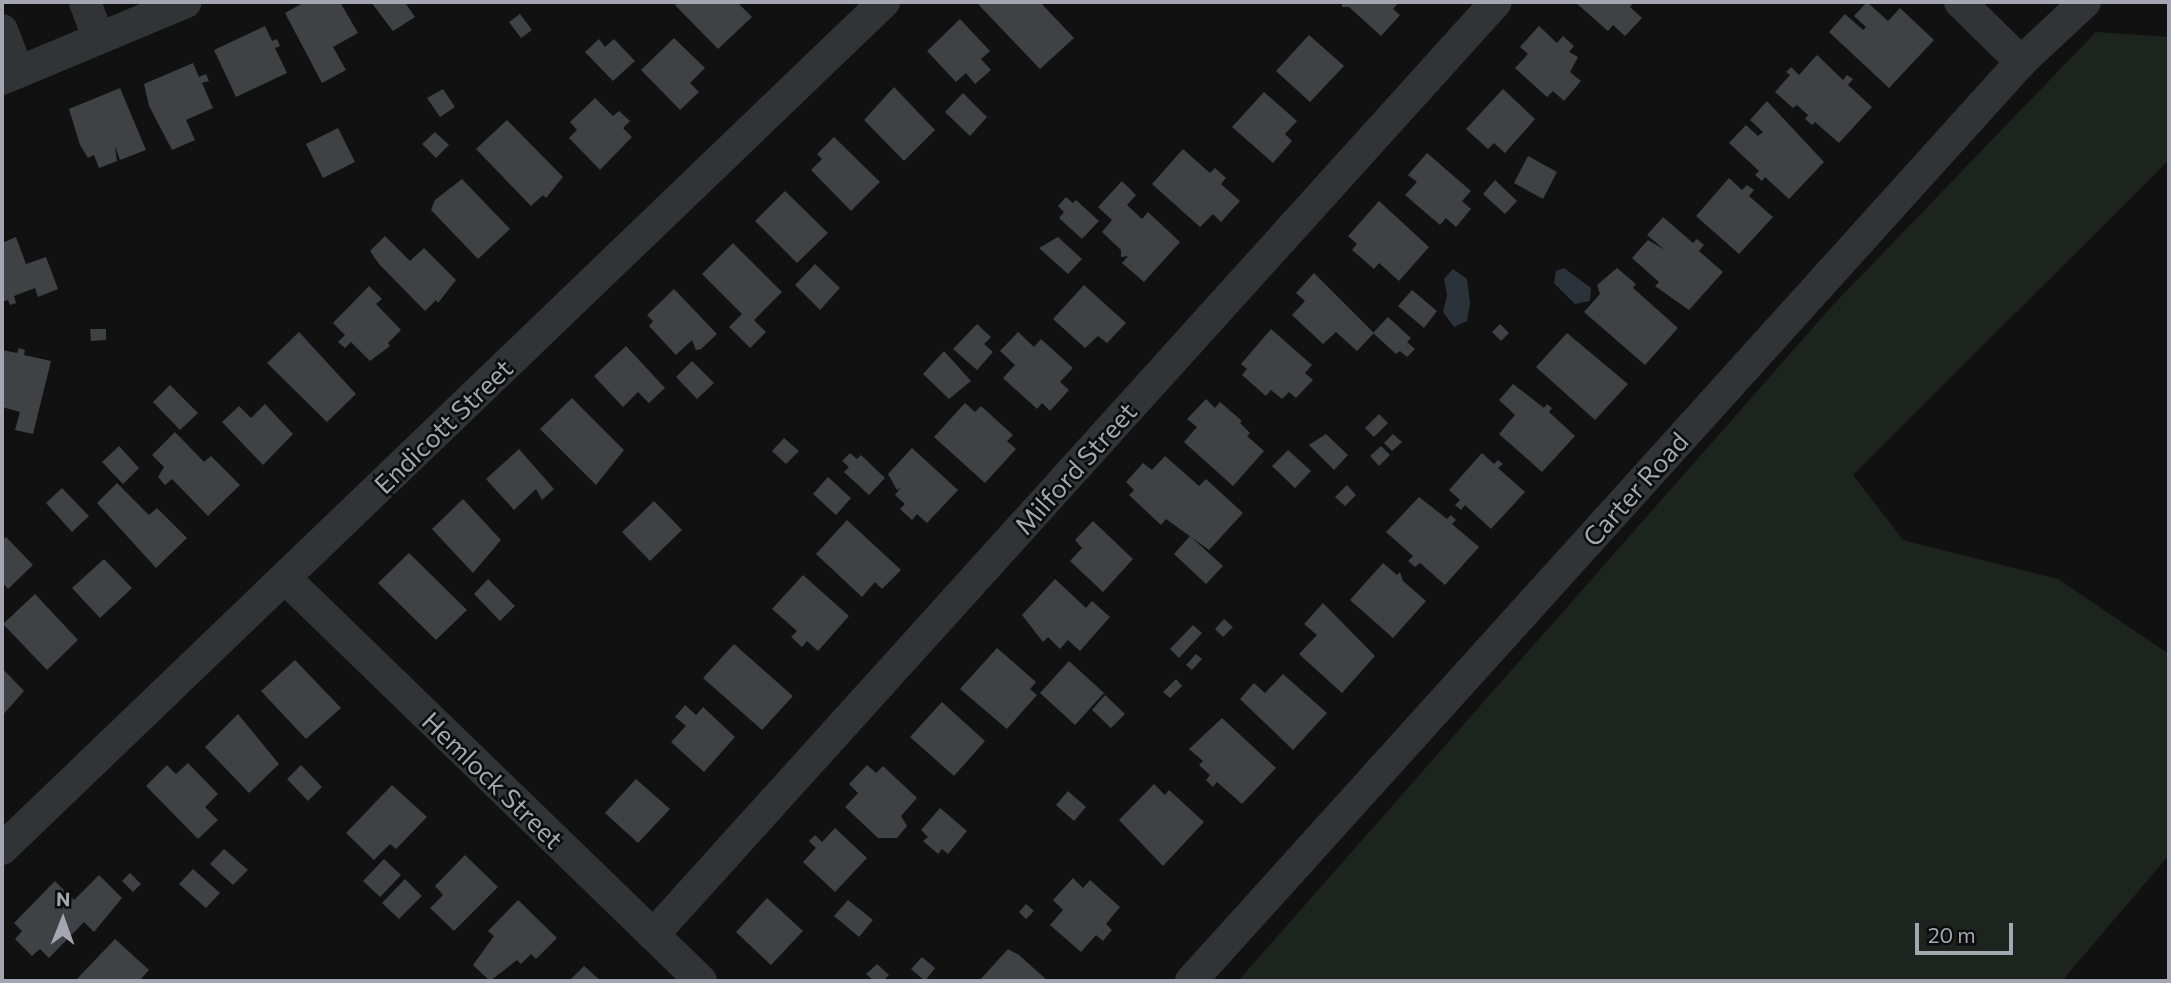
<!DOCTYPE html>
<html>
<head>
<meta charset="utf-8">
<style>
	body { margin:0 }
	#map { position:relative; width:2171px; height:983px; overflow:hidden; background:#111112; font-family:Commissioner,sans-serif }
	div>[style] { position:absolute }
	.green>* { inset:0; background:#1d241e }
	.water>* { inset:0; background:#2c3239 }
	.building>* { inset:0; background:#404145 }
	.minor>* { height:32px; margin:-16px; padding:0 16px; transform-origin:16px; border-radius:16px; background:#323336 }
	span { translate:-50% -50%; white-space:nowrap; text-align:center; line-height:1.15; -webkit-text-stroke:5px #0c0c0d; paint-order:stroke }
	.street-label { font-size:26px; color:#a4a7b1 }
	.frame { position:absolute; inset:0; border:4px solid #a4a7b1; pointer-events:none }
	.north { position:absolute; left:28px; top:885px; width:70px; height:70px; -webkit-text-stroke:5px #0c0c0d; paint-order:stroke; rotate:1deg; font-size:19px; font-weight:700; line-height:28px; text-align:center; color:#a4a7b1 }
	.north::after { content:''; display:block; margin:auto; width:24px; height:32px; background:#a4a7b1; clip-path:polygon(50% 0,100% 100%,50% 72%,0 100%) }
	.scale { position:absolute; left:1915px; top:923px; width:98px; height:32px; box-sizing:border-box; border:4px solid #a4a7b1; border-top:0; padding-left:9px; font-size:21px; line-height:24px; white-space:nowrap; color:#a4a7b1; -webkit-text-stroke:5px #0c0c0d; paint-order:stroke }
</style>
</head>
<body>
<div id="map">
	<div class="green">
		<i style="clip-path:polygon(2096px 32px,2169px 37px,2169px 160px,1853px 475px,1903px 540px,2058px 579px,2169px 654px,2169px 855px,2062px 981px,1238px 981px,1833px 305px)"></i>
	</div>
	<div class="water">
		<i style="clip-path:polygon(1564px 268px,1591px 288px,1590px 301px,1575px 304px,1554px 283px,1556px 271px)"></i>
		<i style="clip-path:polygon(1453px 269px,1467px 279px,1470px 303px,1467px 321px,1454px 327px,1443px 312px,1447px 295px,1444px 279px)"></i>
	</div>
	<div class="building">
		<i style="clip-path:polygon(305px 2px,340px 2px,358px 33px,333px 47px,346px 70px,322px 83px,285px 13px)"></i>
		<i style="clip-path:polygon(371px 2px,410px 2px,406px 4px,415px 17px,393px 31px)"></i>
		<i style="clip-path:polygon(679px 2px,737px 2px,752px 17px,718px 49px,675px 5px)"></i>
		<i style="clip-path:polygon(976px 2px,1040px 2px,1074px 38px,1040px 69px)"></i>
		<i style="clip-path:polygon(1342px 2px,1399px 2px,1393px 9px,1400px 15px,1381px 36px,1349px 7px,1342px 7px)"></i>
		<i style="clip-path:polygon(1575px 2px,1634px 2px,1630px 7px,1642px 18px,1625px 36px,1613px 25px,1608px 31px)"></i>
		<i style="clip-path:polygon(1867px 2px,1888px 21px,1900px 8px,1934px 40px,1889px 88px,1829px 32px,1845px 14px,1863px 30px,1866px 27px,1854px 16px)"></i>
		<i style="clip-path:polygon(520px 14px,532px 30px,521px 38px,509px 22px)"></i>
		<i style="clip-path:polygon(960px 19px,990px 51px,981px 59px,991px 70px,975px 84px,966px 73px,956px 82px,927px 51px)"></i>
		<i style="clip-path:polygon(265px 26px,272px 41px,277px 39px,280px 46px,275px 48px,287px 73px,236px 97px,214px 50px)"></i>
		<i style="clip-path:polygon(1539px 26px,1557px 43px,1563px 36px,1574px 46px,1569px 52px,1578px 57px,1570px 72px,1581px 81px,1564px 101px,1553px 91px,1547px 97px,1515px 68px,1528px 54px,1520px 47px)"></i>
		<i style="clip-path:polygon(1309px 35px,1344px 66px,1310px 102px,1276px 71px)"></i>
		<i style="clip-path:polygon(674px 38px,705px 68px,690px 83px,699px 92px,680px 110px,641px 70px)"></i>
		<i style="clip-path:polygon(599px 39px,605px 47px,614px 39px,635px 61px,613px 81px,585px 52px)"></i>
		<i style="clip-path:polygon(1817px 55px,1843px 80px,1847px 75px,1853px 79px,1848px 85px,1872px 107px,1839px 143px,1815px 122px,1812px 125px,1805px 119px,1808px 115px,1797px 105px,1793px 108px,1775px 92px,1790px 75px,1786px 72px,1791px 67px,1799px 75px)"></i>
		<i style="clip-path:polygon(193px 63px,199px 77px,206px 74px,209px 81px,202px 83px,213px 108px,186px 120px,195px 140px,172px 150px,149px 106px,144px 84px)"></i>
		<i style="clip-path:polygon(894px 87px,935px 130px,904px 161px,864px 120px)"></i>
		<i style="clip-path:polygon(120px 88px,146px 150px,120px 160px,115px 146px,117px 161px,99px 168px,94px 155px,88px 158px,80px 145px,69px 109px)"></i>
		<i style="clip-path:polygon(443px 89px,455px 107px,440px 117px,427px 98px)"></i>
		<i style="clip-path:polygon(1503px 89px,1535px 119px,1505px 153px,1494px 143px,1488px 149px,1466px 129px)"></i>
		<i style="clip-path:polygon(1264px 92px,1297px 121px,1285px 134px,1292px 141px,1273px 163px,1232px 127px)"></i>
		<i style="clip-path:polygon(963px 93px,987px 117px,970px 136px,945px 112px)"></i>
		<i style="clip-path:polygon(595px 98px,613px 116px,619px 111px,630px 121px,623px 128px,632px 137px,600px 170px,569px 138px,577px 130px,570px 122px)"></i>
		<i style="clip-path:polygon(1767px 101px,1824px 162px,1789px 199px,1765px 177px,1762px 181px,1755px 175px,1759px 171px,1729px 143px,1746px 125px,1758px 136px,1763px 132px,1750px 120px)"></i>
		<i style="clip-path:polygon(507px 120px,563px 177px,546px 198px,543px 195px,531px 206px,476px 149px)"></i>
		<i style="clip-path:polygon(338px 128px,355px 162px,323px 178px,306px 144px)"></i>
		<i style="clip-path:polygon(435px 132px,449px 145px,436px 158px,422px 144px)"></i>
		<i style="clip-path:polygon(834px 137px,880px 182px,851px 211px,811px 170px,822px 159px,817px 154px)"></i>
		<i style="clip-path:polygon(1183px 149px,1210px 173px,1215px 168px,1226px 178px,1221px 184px,1240px 201px,1221px 222px,1213px 214px,1200px 227px,1152px 184px)"></i>
		<i style="clip-path:polygon(1427px 153px,1471px 191px,1462px 201px,1471px 209px,1456px 227px,1446px 218px,1440px 225px,1405px 195px,1417px 182px,1408px 175px)"></i>
		<i style="clip-path:polygon(1528px 156px,1557px 172px,1543px 199px,1514px 183px)"></i>
		<i style="clip-path:polygon(1729px 178px,1742px 190px,1747px 185px,1754px 190px,1749px 196px,1773px 217px,1739px 254px,1696px 216px)"></i>
		<i style="clip-path:polygon(462px 179px,510px 229px,478px 259px,431px 210px,435px 200px)"></i>
		<i style="clip-path:polygon(1495px 180px,1517px 201px,1505px 214px,1483px 194px)"></i>
		<i style="clip-path:polygon(1122px 181px,1136px 195px,1127px 205px,1142px 219px,1148px 212px,1180px 242px,1144px 282px,1122px 263px,1128px 256px,1121px 257px,1121px 250px,1102px 232px,1112px 220px,1098px 207px)"></i>
		<i style="clip-path:polygon(785px 191px,828px 233px,797px 263px,755px 221px)"></i>
		<i style="clip-path:polygon(1066px 197px,1073px 203px,1076px 200px,1099px 221px,1082px 239px,1059px 218px,1064px 212px,1058px 206px)"></i>
		<i style="clip-path:polygon(1379px 201px,1429px 247px,1399px 281px,1379px 263px,1374px 269px,1352px 250px,1357px 244px,1348px 236px)"></i>
		<i style="clip-path:polygon(1663px 217px,1693px 243px,1697px 239px,1704px 245px,1699px 251px,1723px 272px,1689px 310px,1655px 286px,1659px 282px,1632px 258px,1648px 240px,1665px 250px,1647px 235px)"></i>
		<i style="clip-path:polygon(385px 236px,410px 261px,424px 248px,456px 280px,438px 303px,436px 300px,425px 311px,379px 264px,370px 251px)"></i>
		<i style="clip-path:polygon(16px 237px,26px 264px,46px 257px,58px 289px,38px 297px,35px 288px,14px 296px,16px 303px,10px 305px,8px 300px,2px 302px,2px 243px)"></i>
		<i style="clip-path:polygon(1058px 237px,1082px 259px,1068px 274px,1039px 248px)"></i>
		<i style="clip-path:polygon(733px 243px,782px 292px,754px 320px,766px 332px,750px 348px,729px 327px,742px 314px,702px 274px)"></i>
		<i style="clip-path:polygon(815px 264px,840px 288px,820px 310px,795px 285px)"></i>
		<i style="clip-path:polygon(1617px 268px,1636px 284px,1633px 288px,1678px 328px,1645px 365px,1584px 312px,1600px 294px,1597px 285px)"></i>
		<i style="clip-path:polygon(1314px 273px,1374px 333px,1357px 351px,1336px 332px,1323px 344px,1292px 315px,1305px 301px,1296px 293px)"></i>
		<i style="clip-path:polygon(1084px 285px,1126px 323px,1107px 343px,1098px 336px,1085px 348px,1053px 319px)"></i>
		<i style="clip-path:polygon(369px 286px,382px 299px,376px 304px,401px 330px,388px 343px,390px 346px,370px 361px,351px 342px,345px 348px,338px 342px,345px 335px,333px 323px)"></i>
		<i style="clip-path:polygon(674px 289px,717px 334px,701px 349px,696px 350px,692px 340px,676px 355px,649px 326px,653px 321px,647px 315px)"></i>
		<i style="clip-path:polygon(1412px 290px,1437px 311px,1424px 328px,1398px 306px)"></i>
		<i style="clip-path:polygon(1388px 317px,1411px 338px,1407px 342px,1415px 349px,1407px 357px,1400px 351px,1396px 354px,1373px 333px)"></i>
		<i style="clip-path:polygon(977px 324px,991px 337px,984px 344px,993px 352px,977px 370px,953px 349px)"></i>
		<i style="clip-path:polygon(1500px 324px,1509px 333px,1501px 341px,1492px 332px)"></i>
		<i style="clip-path:polygon(90px 329px,106px 329px,106px 340px,91px 341px)"></i>
		<i style="clip-path:polygon(1271px 329px,1312px 365px,1305px 373px,1313px 380px,1296px 398px,1289px 392px,1282px 399px,1271px 390px,1266px 396px,1242px 375px,1247px 369px,1241px 364px)"></i>
		<i style="clip-path:polygon(299px 332px,356px 394px,327px 422px,267px 363px)"></i>
		<i style="clip-path:polygon(1018px 332px,1034px 347px,1041px 339px,1073px 368px,1060px 382px,1069px 390px,1050px 411px,1042px 403px,1037px 409px,1003px 378px,1015px 365px,1000px 351px)"></i>
		<i style="clip-path:polygon(1567px 333px,1628px 384px,1595px 420px,1536px 367px)"></i>
		<i style="clip-path:polygon(626px 346px,665px 388px,649px 403px,638px 392px,623px 407px,594px 376px)"></i>
		<i style="clip-path:polygon(19px 348px,25px 350px,24px 355px,51px 361px,33px 434px,15px 430px,20px 412px,2px 407px,2px 350px,17px 353px)"></i>
		<i style="clip-path:polygon(944px 351px,971px 381px,949px 399px,923px 374px)"></i>
		<i style="clip-path:polygon(692px 361px,714px 383px,697px 399px,676px 377px)"></i>
		<i style="clip-path:polygon(1513px 384px,1544px 408px,1547px 404px,1552px 408px,1549px 412px,1575px 436px,1542px 472px,1499px 434px,1515px 415px,1499px 400px)"></i>
		<i style="clip-path:polygon(170px 385px,198px 413px,180px 430px,153px 402px)"></i>
		<i style="clip-path:polygon(572px 398px,624px 450px,596px 485px,540px 429px)"></i>
		<i style="clip-path:polygon(1206px 399px,1215px 408px,1220px 402px,1242px 421px,1240px 423px,1250px 433px,1247px 436px,1264px 451px,1233px 486px,1184px 442px,1197px 427px,1187px 419px)"></i>
		<i style="clip-path:polygon(965px 403px,975px 412px,981px 406px,1013px 435px,1007px 441px,1016px 449px,985px 483px,934px 437px)"></i>
		<i style="clip-path:polygon(265px 404px,293px 434px,263px 465px,222px 422px,239px 406px,251px 418px)"></i>
		<i style="clip-path:polygon(1379px 414px,1388px 423px,1374px 437px,1365px 428px)"></i>
		<i style="clip-path:polygon(175px 432px,204px 462px,211px 456px,240px 485px,208px 516px,172px 479px,165px 485px,158px 477px,164px 467px,152px 455px)"></i>
		<i style="clip-path:polygon(1326px 434px,1348px 455px,1334px 470px,1309px 445px)"></i>
		<i style="clip-path:polygon(1393px 434px,1402px 442px,1392px 451px,1384px 443px)"></i>
		<i style="clip-path:polygon(784px 438px,799px 451px,786px 464px,772px 451px)"></i>
		<i style="clip-path:polygon(119px 446px,139px 468px,123px 484px,102px 462px)"></i>
		<i style="clip-path:polygon(1381px 446px,1390px 455px,1379px 466px,1370px 456px)"></i>
		<i style="clip-path:polygon(912px 448px,958px 490px,927px 523px,917px 514px,912px 520px,900px 509px,905px 504px,895px 495px,901px 487px,897px 490px,888px 474px)"></i>
		<i style="clip-path:polygon(519px 449px,554px 489px,542px 500px,536px 489px,514px 510px,486px 479px)"></i>
		<i style="clip-path:polygon(1288px 450px,1311px 471px,1295px 488px,1272px 466px)"></i>
		<i style="clip-path:polygon(850px 453px,857px 459px,861px 455px,885px 478px,869px 495px,844px 472px,849px 467px,842px 461px)"></i>
		<i style="clip-path:polygon(1482px 453px,1494px 464px,1498px 460px,1503px 464px,1498px 468px,1525px 492px,1491px 529px,1465px 505px,1461px 510px,1455px 505px,1460px 500px,1449px 490px)"></i>
		<i style="clip-path:polygon(1165px 456px,1199px 486px,1206px 479px,1243px 513px,1209px 550px,1166px 519px,1161px 525px,1129px 495px,1134px 490px,1126px 482px,1143px 463px,1152px 470px)"></i>
		<i style="clip-path:polygon(828px 477px,851px 498px,836px 515px,813px 494px)"></i>
		<i style="clip-path:polygon(117px 483px,149px 515px,157px 508px,187px 538px,156px 568px,97px 503px)"></i>
		<i style="clip-path:polygon(1347px 485px,1356px 495px,1345px 506px,1335px 497px)"></i>
		<i style="clip-path:polygon(62px 488px,89px 516px,72px 532px,46px 503px)"></i>
		<i style="clip-path:polygon(1419px 497px,1447px 519px,1451px 515px,1456px 520px,1452px 524px,1479px 547px,1445px 585px,1420px 563px,1415px 567px,1408px 561px,1413px 556px,1386px 532px)"></i>
		<i style="clip-path:polygon(463px 499px,501px 540px,473px 573px,432px 529px)"></i>
		<i style="clip-path:polygon(654px 501px,682px 530px,650px 561px,622px 532px)"></i>
		<i style="clip-path:polygon(847px 520px,901px 570px,882px 589px,875px 582px,862px 597px,816px 554px)"></i>
		<i style="clip-path:polygon(1093px 521px,1133px 559px,1103px 592px,1070px 561px,1082px 548px,1075px 540px)"></i>
		<i style="clip-path:polygon(1190px 536px,1223px 566px,1206px 584px,1174px 554px)"></i>
		<i style="clip-path:polygon(6px 537px,33px 565px,8px 589px,2px 582px,2px 541px)"></i>
		<i style="clip-path:polygon(409px 553px,467px 610px,436px 640px,378px 583px)"></i>
		<i style="clip-path:polygon(104px 559px,132px 588px,100px 618px,72px 588px)"></i>
		<i style="clip-path:polygon(1383px 563px,1397px 575px,1400px 572px,1403px 581px,1426px 601px,1393px 638px,1350px 600px)"></i>
		<i style="clip-path:polygon(803px 575px,849px 616px,818px 651px,807px 641px,802px 647px,791px 637px,797px 631px,772px 609px)"></i>
		<i style="clip-path:polygon(488px 579px,515px 606px,500px 621px,474px 594px)"></i>
		<i style="clip-path:polygon(1055px 579px,1086px 608px,1092px 601px,1110px 617px,1080px 651px,1068px 640px,1060px 649px,1048px 637px,1043px 642px,1022px 615px)"></i>
		<i style="clip-path:polygon(35px 594px,78px 640px,47px 670px,3px 624px)"></i>
		<i style="clip-path:polygon(1323px 603px,1375px 656px,1342px 693px,1299px 654px,1317px 635px,1304px 624px)"></i>
		<i style="clip-path:polygon(1224px 619px,1233px 627px,1223px 637px,1215px 629px)"></i>
		<i style="clip-path:polygon(1193px 625px,1202px 633px,1179px 658px,1170px 649px)"></i>
		<i style="clip-path:polygon(734px 644px,793px 696px,762px 730px,703px 678px)"></i>
		<i style="clip-path:polygon(997px 648px,1036px 682px,1030px 689px,1037px 695px,1007px 729px,960px 689px)"></i>
		<i style="clip-path:polygon(1196px 654px,1202px 659px,1192px 670px,1186px 665px)"></i>
		<i style="clip-path:polygon(295px 660px,341px 708px,306px 739px,261px 691px)"></i>
		<i style="clip-path:polygon(1069px 661px,1104px 693px,1075px 725px,1040px 693px)"></i>
		<i style="clip-path:polygon(2px 668px,24px 691px,2px 716px)"></i>
		<i style="clip-path:polygon(1283px 674px,1327px 713px,1293px 750px,1240px 699px,1254px 683px,1265px 693px)"></i>
		<i style="clip-path:polygon(1176px 679px,1182px 686px,1170px 698px,1163px 692px)"></i>
		<i style="clip-path:polygon(1105px 695px,1125px 714px,1111px 728px,1092px 710px)"></i>
		<i style="clip-path:polygon(942px 702px,985px 741px,954px 776px,910px 737px)"></i>
		<i style="clip-path:polygon(685px 705px,696px 715px,703px 707px,735px 737px,704px 772px,671px 742px,686px 726px,675px 717px)"></i>
		<i style="clip-path:polygon(238px 714px,279px 764px,249px 793px,205px 747px)"></i>
		<i style="clip-path:polygon(1222px 718px,1276px 768px,1242px 804px,1217px 782px,1213px 787px,1206px 780px,1210px 775px,1199px 765px,1203px 761px,1189px 749px)"></i>
		<i style="clip-path:polygon(188px 763px,218px 794px,205px 807px,218px 820px,198px 839px,146px 786px,167px 765px,176px 774px)"></i>
		<i style="clip-path:polygon(301px 765px,322px 787px,308px 801px,287px 779px)"></i>
		<i style="clip-path:polygon(867px 765px,876px 773px,883px 766px,917px 798px,901px 816px,907px 826px,897px 838px,878px 838px,845px 807px,858px 793px,849px 784px)"></i>
		<i style="clip-path:polygon(636px 779px,670px 809px,638px 843px,605px 813px)"></i>
		<i style="clip-path:polygon(1154px 784px,1165px 795px,1169px 790px,1204px 822px,1163px 866px,1119px 820px)"></i>
		<i style="clip-path:polygon(392px 785px,427px 817px,396px 849px,390px 844px,374px 860px,346px 833px)"></i>
		<i style="clip-path:polygon(1068px 791px,1086px 807px,1074px 821px,1056px 805px)"></i>
		<i style="clip-path:polygon(940px 808px,967px 831px,948px 854px,942px 849px,938px 854px,923px 841px,928px 837px,921px 830px)"></i>
		<i style="clip-path:polygon(835px 828px,867px 858px,835px 892px,803px 862px,816px 848px,809px 841px,815px 835px,822px 842px)"></i>
		<i style="clip-path:polygon(224px 849px,248px 870px,233px 885px,210px 864px)"></i>
		<i style="clip-path:polygon(465px 855px,498px 887px,454px 931px,430px 908px,443px 895px,435px 886px)"></i>
		<i style="clip-path:polygon(384px 859px,401px 875px,380px 897px,363px 881px)"></i>
		<i style="clip-path:polygon(193px 869px,220px 893px,206px 908px,179px 884px)"></i>
		<i style="clip-path:polygon(130px 873px,141px 884px,133px 892px,122px 881px)"></i>
		<i style="clip-path:polygon(99px 875px,122px 898px,94px 932px,84px 922px,49px 958px,40px 949px,32px 956px,15px 939px,22px 931px,14px 923px,55px 881px,74px 900px)"></i>
		<i style="clip-path:polygon(1073px 878px,1083px 888px,1090px 880px,1120px 907px,1106px 924px,1112px 930px,1103px 941px,1096px 935px,1081px 952px,1050px 925px,1063px 910px,1053px 900px)"></i>
		<i style="clip-path:polygon(405px 879px,422px 896px,399px 919px,382px 903px)"></i>
		<i style="clip-path:polygon(767px 898px,803px 931px,771px 965px,736px 932px)"></i>
		<i style="clip-path:polygon(518px 900px,557px 938px,536px 959px,531px 954px,521px 964px,517px 960px,490px 981px,473px 965px,494px 936px,488px 931px)"></i>
		<i style="clip-path:polygon(848px 900px,873px 920px,859px 937px,834px 916px)"></i>
		<i style="clip-path:polygon(1026px 904px,1034px 911px,1026px 919px,1019px 912px)"></i>
		<i style="clip-path:polygon(115px 939px,149px 970px,139px 981px,75px 981px)"></i>
		<i style="clip-path:polygon(1008px 949px,1019px 955px,1048px 981px,979px 981px)"></i>
		<i style="clip-path:polygon(922px 957px,935px 968px,925px 981px,911px 969px)"></i>
		<i style="clip-path:polygon(877px 964px,889px 975px,883px 981px,874px 981px,866px 974px)"></i>
		<i style="clip-path:polygon(584px 966px,601px 981px,569px 981px)"></i>
	</div>
	<div class="minor">
		<i style="left:85px;top:2px;width:37px;rotate:70deg"></i>
		<i style="left:1960px;top:2px;width:86px;rotate:44.5deg"></i>
		<i style="left:2px;top:30px;width:45px;rotate:69.1deg"></i>
		<i style="left:2px;top:79px;width:199px;rotate:-22.7deg"></i>
		<i style="left:285px;top:578px;width:579px;rotate:44.09deg"></i>
		<i style="left:2px;top:849px;width:1223px;rotate:-43.84deg"></i>
		<i style="left:653px;top:935px;width:1257px;rotate:-47.9deg"></i>
		<i style="left:1191px;top:981px;width:1238px;rotate:-47.91deg"></i>
		<i style="left:2021px;top:62px;width:88px;rotate:-43.2deg"></i>
	</div>
	<div class="street-label">
		<span style="left:443px;top:426px;rotate:-44deg">Endicott Street</span>
		<span style="left:1075px;top:468px;rotate:-48deg">Milford Street</span>
		<span style="left:1635px;top:489px;rotate:-48deg">Carter Road</span>
		<span style="left:493px;top:780px;rotate:44deg">Hemlock Street</span>
	</div>
	<div class="frame"></div>
	<div class="north">N</div>
	<div class="scale">20 m</div>
</div>
</body>
</html>
